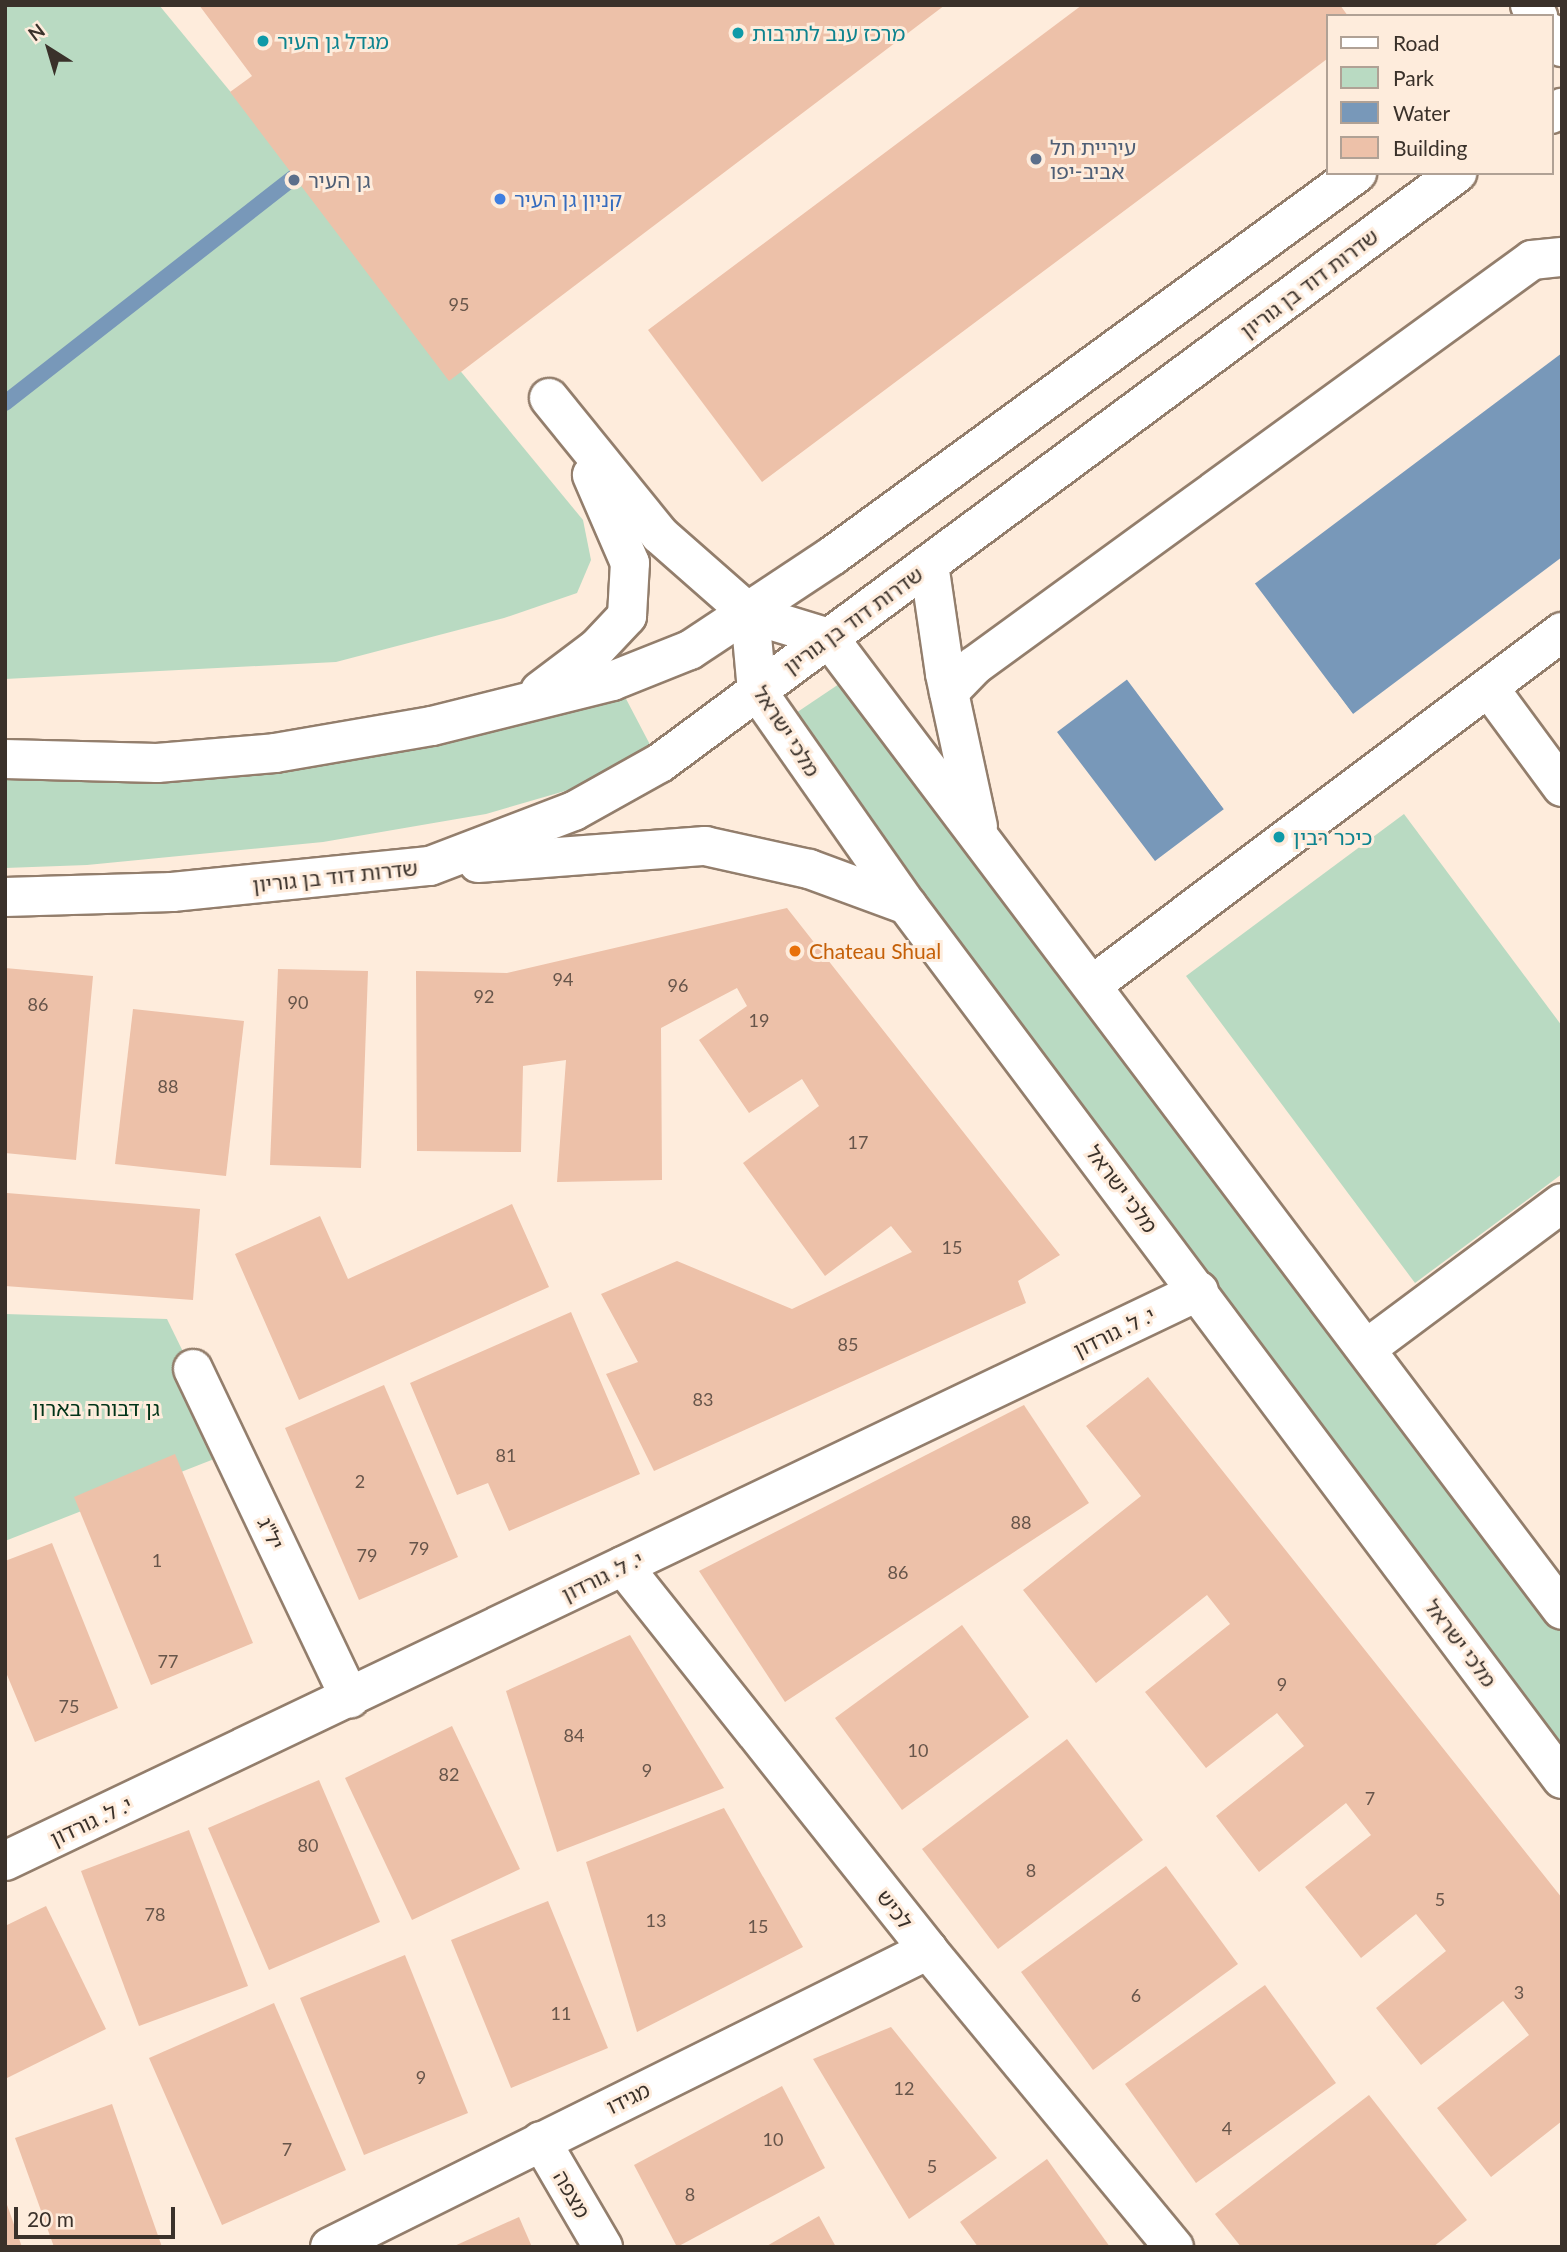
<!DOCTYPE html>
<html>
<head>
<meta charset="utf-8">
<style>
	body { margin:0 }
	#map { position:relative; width:1567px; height:2252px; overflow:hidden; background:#feecdc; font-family:Lato,"Noto Sans Hebrew",sans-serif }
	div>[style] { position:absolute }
	.green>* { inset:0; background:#b9dac2 }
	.water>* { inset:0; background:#7898b9 }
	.pier>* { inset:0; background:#feecdc }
	.stream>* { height:16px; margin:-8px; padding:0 8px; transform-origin:8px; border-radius:8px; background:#7898b9 }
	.building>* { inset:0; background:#edc1a9 }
	.roads { filter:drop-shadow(2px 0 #937e6c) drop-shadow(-2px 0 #937e6c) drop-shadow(0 2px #937e6c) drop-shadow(0 -2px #937e6c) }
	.minor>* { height:38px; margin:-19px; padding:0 19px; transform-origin:19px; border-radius:19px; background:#fff }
	.major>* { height:38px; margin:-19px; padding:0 19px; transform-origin:19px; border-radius:19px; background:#fff }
	.dots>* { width:19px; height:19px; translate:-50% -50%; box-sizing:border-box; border:4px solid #feecdc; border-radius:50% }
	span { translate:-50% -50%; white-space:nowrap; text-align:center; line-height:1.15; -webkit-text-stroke:6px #feecdc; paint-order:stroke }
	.number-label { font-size:18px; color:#67554a }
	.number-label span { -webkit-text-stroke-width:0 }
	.culture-label { font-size:21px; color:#0d838f }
	.left { translate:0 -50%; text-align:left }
	.service-label { font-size:21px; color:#4e5e75 }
	.shop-label { font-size:21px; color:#366cbe }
	.street-label { font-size:21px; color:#3a312a }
	.food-label { font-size:21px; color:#c56008 }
	.park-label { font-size:21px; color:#013318 }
	.frame { position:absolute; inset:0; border:7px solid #3a312a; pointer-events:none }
	.legend { position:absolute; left:1326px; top:14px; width:228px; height:161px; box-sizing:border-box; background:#feecdc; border:2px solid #b0a195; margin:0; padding:9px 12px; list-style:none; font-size:21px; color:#3a312a }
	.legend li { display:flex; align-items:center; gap:14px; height:35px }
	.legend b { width:35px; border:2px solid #b0a195 }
	.north { position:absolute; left:14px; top:14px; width:70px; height:70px; -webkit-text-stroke:5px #feecdc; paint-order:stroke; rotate:323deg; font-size:19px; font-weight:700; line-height:28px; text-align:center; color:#3a312a }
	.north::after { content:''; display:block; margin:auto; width:24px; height:32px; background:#3a312a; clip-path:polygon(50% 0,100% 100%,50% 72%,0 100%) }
	.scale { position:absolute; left:14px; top:2207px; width:161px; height:32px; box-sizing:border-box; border:4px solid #3a312a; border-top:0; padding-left:9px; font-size:21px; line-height:24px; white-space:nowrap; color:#3a312a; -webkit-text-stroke:5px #feecdc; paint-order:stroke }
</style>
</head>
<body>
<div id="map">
	<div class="green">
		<i style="clip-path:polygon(5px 5px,159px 5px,583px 520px,591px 560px,577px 593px,504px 618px,336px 662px,5px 679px)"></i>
		<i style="clip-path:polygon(848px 678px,1562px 1632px,1562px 1760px,784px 721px)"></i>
		<i style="clip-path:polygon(624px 695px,657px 758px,603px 780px,486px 814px,323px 842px,87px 865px,5px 868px,5px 778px,432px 744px)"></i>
		<i style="clip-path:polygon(1404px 814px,1562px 1026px,1562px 1174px,1415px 1283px,1186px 976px)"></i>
		<i style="clip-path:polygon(5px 1314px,167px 1319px,232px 1452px,5px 1541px)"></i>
	</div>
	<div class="water">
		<i style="clip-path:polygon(1562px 353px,1562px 557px,1353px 714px,1335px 690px,1207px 786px,1224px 809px,1155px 861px,1057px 732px)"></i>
	</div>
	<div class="pier">
		<i style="clip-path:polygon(1253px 581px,1355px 717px,1334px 695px,1212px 787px,1226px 812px,1125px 677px)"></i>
	</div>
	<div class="stream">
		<i style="left:5px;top:403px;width:367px;rotate:-38deg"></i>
	</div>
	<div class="building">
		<i style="clip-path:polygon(199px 5px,945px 5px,449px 381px,230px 92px,252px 76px)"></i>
		<i style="clip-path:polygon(1082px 5px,1340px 5px,1348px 16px,1327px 16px,1327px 59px,762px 482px,648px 330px)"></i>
		<i style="clip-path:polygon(787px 908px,1060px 1255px,1018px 1281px,1026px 1303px,654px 1471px,606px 1374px,638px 1362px,601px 1294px,677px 1261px,792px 1309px,912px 1252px,891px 1226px,825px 1276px,743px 1163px,819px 1106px,802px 1079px,749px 1113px,699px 1040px,747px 1006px,737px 988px,661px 1028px,662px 1180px,557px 1182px,566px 1060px,523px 1066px,521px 1152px,417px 1151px,416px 971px,507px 973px)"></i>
		<i style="clip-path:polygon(5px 968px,93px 976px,76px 1160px,5px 1153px)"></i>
		<i style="clip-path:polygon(278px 969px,368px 971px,361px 1168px,270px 1165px)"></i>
		<i style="clip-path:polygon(133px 1009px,244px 1021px,226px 1176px,115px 1164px)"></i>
		<i style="clip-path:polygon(7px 1193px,200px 1209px,193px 1300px,5px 1286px)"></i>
		<i style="clip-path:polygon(512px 1204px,549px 1287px,299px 1400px,235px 1254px,320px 1216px,348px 1279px)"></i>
		<i style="clip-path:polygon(571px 1312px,640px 1474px,509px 1531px,488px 1483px,457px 1495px,410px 1383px)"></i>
		<i style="clip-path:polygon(1148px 1377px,1562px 1898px,1562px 2121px,1491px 2177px,1437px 2108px,1529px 2035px,1503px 2001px,1421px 2065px,1376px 2008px,1446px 1951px,1416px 1914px,1361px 1958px,1305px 1887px,1371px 1835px,1346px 1803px,1259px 1872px,1216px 1816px,1304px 1746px,1277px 1713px,1206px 1768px,1145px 1692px,1230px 1624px,1207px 1595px,1096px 1683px,1023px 1590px,1141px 1496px,1086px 1426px)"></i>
		<i style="clip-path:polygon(384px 1385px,458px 1557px,359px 1600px,285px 1428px)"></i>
		<i style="clip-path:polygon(1024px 1405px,1089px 1503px,785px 1702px,699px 1571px)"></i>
		<i style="clip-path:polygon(175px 1454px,253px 1643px,151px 1685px,74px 1497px)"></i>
		<i style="clip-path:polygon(52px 1543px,118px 1708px,35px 1742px,5px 1670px,5px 1561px)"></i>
		<i style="clip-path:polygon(962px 1625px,1029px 1717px,902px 1810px,835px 1718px)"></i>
		<i style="clip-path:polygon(630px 1635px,724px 1788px,557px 1852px,506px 1691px)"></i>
		<i style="clip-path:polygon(452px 1726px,520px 1869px,412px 1920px,345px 1778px)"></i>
		<i style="clip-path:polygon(1067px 1739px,1143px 1840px,998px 1949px,922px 1849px)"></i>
		<i style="clip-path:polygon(319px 1780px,380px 1922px,269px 1970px,208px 1828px)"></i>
		<i style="clip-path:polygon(724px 1808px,803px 1947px,637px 2032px,586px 1862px)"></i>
		<i style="clip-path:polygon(189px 1830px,248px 1986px,139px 2026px,81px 1871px)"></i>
		<i style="clip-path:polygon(1166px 1866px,1238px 1964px,1093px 2070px,1021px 1972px)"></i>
		<i style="clip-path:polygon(548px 1901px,608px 2048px,511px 2088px,451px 1940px)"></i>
		<i style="clip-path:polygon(46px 1906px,106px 2029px,5px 2079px,5px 1926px)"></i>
		<i style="clip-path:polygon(405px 1955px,468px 2113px,364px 2155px,300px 1998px)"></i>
		<i style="clip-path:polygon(1265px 1985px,1336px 2083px,1196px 2183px,1125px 2084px)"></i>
		<i style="clip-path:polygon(274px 2003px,346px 2170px,222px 2225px,149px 2058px)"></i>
		<i style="clip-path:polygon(891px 2027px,997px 2158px,909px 2219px,813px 2059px)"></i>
		<i style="clip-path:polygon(782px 2086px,825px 2168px,677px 2247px,634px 2165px)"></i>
		<i style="clip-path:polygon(1369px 2095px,1467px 2220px,1433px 2247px,1241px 2247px,1215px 2214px)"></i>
		<i style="clip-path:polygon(112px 2104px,162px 2247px,54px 2247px,15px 2138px)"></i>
		<i style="clip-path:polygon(1047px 2159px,1110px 2247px,978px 2247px,960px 2222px)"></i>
		<i style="clip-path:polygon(5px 2202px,6px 2202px,22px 2247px,5px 2247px)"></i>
		<i style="clip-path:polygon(819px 2216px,836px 2247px,765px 2247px)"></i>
		<i style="clip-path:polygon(519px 2217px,532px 2247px,452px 2247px)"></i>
	</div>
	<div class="roads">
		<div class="minor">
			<i style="left:1551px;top:114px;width:13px;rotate:-29deg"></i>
			<i style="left:549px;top:398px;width:176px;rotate:51deg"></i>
			<i style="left:660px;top:535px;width:120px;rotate:41.3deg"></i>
			<i style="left:750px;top:614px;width:83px;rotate:16.9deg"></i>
			<i style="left:829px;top:638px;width:1217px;rotate:52.98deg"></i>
			<i style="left:929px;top:564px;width:111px;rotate:81.7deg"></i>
			<i style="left:945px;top:674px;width:156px;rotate:77.8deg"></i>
			<i style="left:750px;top:614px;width:77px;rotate:84.8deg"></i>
			<i style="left:757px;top:691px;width:261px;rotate:55deg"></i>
			<i style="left:907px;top:905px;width:1092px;rotate:53.15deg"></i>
			<i style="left:1489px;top:688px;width:123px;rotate:53.6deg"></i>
			<i style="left:540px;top:691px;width:71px;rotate:-37deg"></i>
			<i style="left:597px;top:648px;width:44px;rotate:-46.8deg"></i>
			<i style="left:627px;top:616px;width:53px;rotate:-86.8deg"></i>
			<i style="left:630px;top:563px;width:96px;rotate:-113.4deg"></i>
			<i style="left:949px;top:692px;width:36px;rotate:-46deg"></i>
			<i style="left:974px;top:666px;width:690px;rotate:-36.04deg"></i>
			<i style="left:1532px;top:260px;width:30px;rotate:-6deg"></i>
			<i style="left:5px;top:759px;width:152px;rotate:1.5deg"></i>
			<i style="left:157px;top:763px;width:118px;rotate:-4.8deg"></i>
			<i style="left:275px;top:753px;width:159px;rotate:-9.8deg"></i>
			<i style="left:432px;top:726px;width:186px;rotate:-14deg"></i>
			<i style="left:612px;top:681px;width:84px;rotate:-21.7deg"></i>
			<i style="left:690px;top:650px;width:170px;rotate:-33.5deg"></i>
			<i style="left:832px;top:556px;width:650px;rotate:-36.11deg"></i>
			<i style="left:478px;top:863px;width:228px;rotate:-4.3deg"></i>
			<i style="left:705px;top:846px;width:107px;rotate:12.5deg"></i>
			<i style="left:809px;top:869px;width:104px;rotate:20.2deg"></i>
			<i style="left:5px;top:897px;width:167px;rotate:-1.7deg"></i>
			<i style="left:172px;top:892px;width:259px;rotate:-5.8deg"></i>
			<i style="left:430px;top:866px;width:154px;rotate:-20.9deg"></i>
			<i style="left:574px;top:811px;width:98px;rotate:-29.2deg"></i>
			<i style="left:660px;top:763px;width:992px;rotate:-36.51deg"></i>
			<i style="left:1092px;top:985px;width:588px;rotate:-36.91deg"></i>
			<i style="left:1366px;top:1349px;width:244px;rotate:-36.7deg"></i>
			<i style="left:193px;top:1369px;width:365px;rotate:64.5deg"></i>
			<i style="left:623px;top:1566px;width:490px;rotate:51.5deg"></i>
			<i style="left:928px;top:1950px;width:386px;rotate:50.4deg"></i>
			<i style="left:5px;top:1861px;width:1323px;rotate:-25.52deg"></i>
			<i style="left:541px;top:2141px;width:123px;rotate:59.7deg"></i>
			<i style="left:330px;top:2247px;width:668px;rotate:-26.41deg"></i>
		</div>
		<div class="major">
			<i style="left:1530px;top:5px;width:14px;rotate:54deg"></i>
			<i style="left:1551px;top:33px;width:18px;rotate:52deg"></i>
		</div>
	</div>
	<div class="dots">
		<i style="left:738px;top:33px;background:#0f9aa8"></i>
		<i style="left:263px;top:41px;background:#0f9aa8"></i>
		<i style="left:1036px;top:159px;background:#5c6f8a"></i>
		<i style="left:294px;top:180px;background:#5c6f8a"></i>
		<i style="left:500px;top:199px;background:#3f7fe0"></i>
		<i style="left:1279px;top:837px;background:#0f9aa8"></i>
		<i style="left:795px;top:951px;background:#e8710a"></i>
	</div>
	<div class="number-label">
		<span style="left:459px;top:304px">95</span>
		<span style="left:563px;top:979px">94</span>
		<span style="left:678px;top:985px">96</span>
		<span style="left:484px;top:996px">92</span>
		<span style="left:298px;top:1002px">90</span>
		<span style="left:38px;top:1004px">86</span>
		<span style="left:759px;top:1020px">19</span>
		<span style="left:168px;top:1086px">88</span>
		<span style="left:858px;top:1142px">17</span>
		<span style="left:952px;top:1247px">15</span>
		<span style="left:848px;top:1344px">85</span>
		<span style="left:703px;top:1399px">83</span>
		<span style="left:506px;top:1455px">81</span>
		<span style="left:360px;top:1481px">2</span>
		<span style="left:1021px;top:1522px">88</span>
		<span style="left:419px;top:1548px">79</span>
		<span style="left:367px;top:1555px">79</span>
		<span style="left:157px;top:1560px">1</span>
		<span style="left:898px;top:1572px">86</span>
		<span style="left:168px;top:1661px">77</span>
		<span style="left:1282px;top:1684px">9</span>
		<span style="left:69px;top:1706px">75</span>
		<span style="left:574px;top:1735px">84</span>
		<span style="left:918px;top:1750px">10</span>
		<span style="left:647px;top:1770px">9</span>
		<span style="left:449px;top:1774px">82</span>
		<span style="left:1370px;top:1798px">7</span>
		<span style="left:308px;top:1845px">80</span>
		<span style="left:1031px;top:1870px">8</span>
		<span style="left:1440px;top:1899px">5</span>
		<span style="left:155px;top:1914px">78</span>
		<span style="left:656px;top:1920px">13</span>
		<span style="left:758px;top:1926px">15</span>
		<span style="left:1519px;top:1992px">3</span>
		<span style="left:1136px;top:1995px">6</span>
		<span style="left:561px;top:2013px">11</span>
		<span style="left:421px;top:2077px">9</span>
		<span style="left:904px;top:2088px">12</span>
		<span style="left:1227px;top:2128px">4</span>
		<span style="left:773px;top:2139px">10</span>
		<span style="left:287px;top:2149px">7</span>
		<span style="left:932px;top:2166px">5</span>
		<span style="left:690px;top:2194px">8</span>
	</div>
	<div class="culture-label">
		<span class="left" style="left:752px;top:33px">מרכז ענב לתרבות</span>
		<span class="left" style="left:277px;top:41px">מגדל גן העיר</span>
		<span class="left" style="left:1293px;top:837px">כיכר רבין</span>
	</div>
	<div class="service-label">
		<span class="left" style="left:1050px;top:159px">עיריית תל<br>אביב-יפו</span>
		<span class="left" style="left:308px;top:180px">גן העיר</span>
	</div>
	<div class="shop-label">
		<span class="left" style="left:514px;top:199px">קניון גן העיר</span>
	</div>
	<div class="street-label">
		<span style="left:1309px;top:283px;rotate:-37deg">שדרות דוד בן גוריון</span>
		<span style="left:853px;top:620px;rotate:-36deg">שדרות דוד בן גוריון</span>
		<span style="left:787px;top:731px;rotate:57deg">מלכי ישראל</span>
		<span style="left:335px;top:876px;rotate:-6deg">שדרות דוד בן גוריון</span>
		<span style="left:1122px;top:1189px;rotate:53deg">מלכי ישראל</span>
		<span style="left:1114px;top:1332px;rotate:-26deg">י. ל. גורדון</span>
		<span style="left:271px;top:1533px;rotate:64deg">יל"ג</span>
		<span style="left:602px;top:1576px;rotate:-26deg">י. ל. גורדון</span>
		<span style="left:1461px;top:1643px;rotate:53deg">מלכי ישראל</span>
		<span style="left:91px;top:1821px;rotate:-25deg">י. ל. גורדון</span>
		<span style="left:895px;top:1909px;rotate:52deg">לכיש</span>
		<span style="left:628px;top:2098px;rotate:-26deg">מגידו</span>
		<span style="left:572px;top:2194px;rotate:60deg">מצפה</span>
	</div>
	<div class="food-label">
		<span class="left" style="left:809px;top:951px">Chateau Shual</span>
	</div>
	<div class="park-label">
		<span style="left:96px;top:1408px">גן דבורה בארון</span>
	</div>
	<div class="frame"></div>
	<ul class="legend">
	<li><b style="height:9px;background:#fff"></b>Road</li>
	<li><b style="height:19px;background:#b9dac2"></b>Park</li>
	<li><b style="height:19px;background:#7898b9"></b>Water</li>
	<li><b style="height:19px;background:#edc1a9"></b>Building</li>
	</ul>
	<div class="north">N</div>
	<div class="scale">20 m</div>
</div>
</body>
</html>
